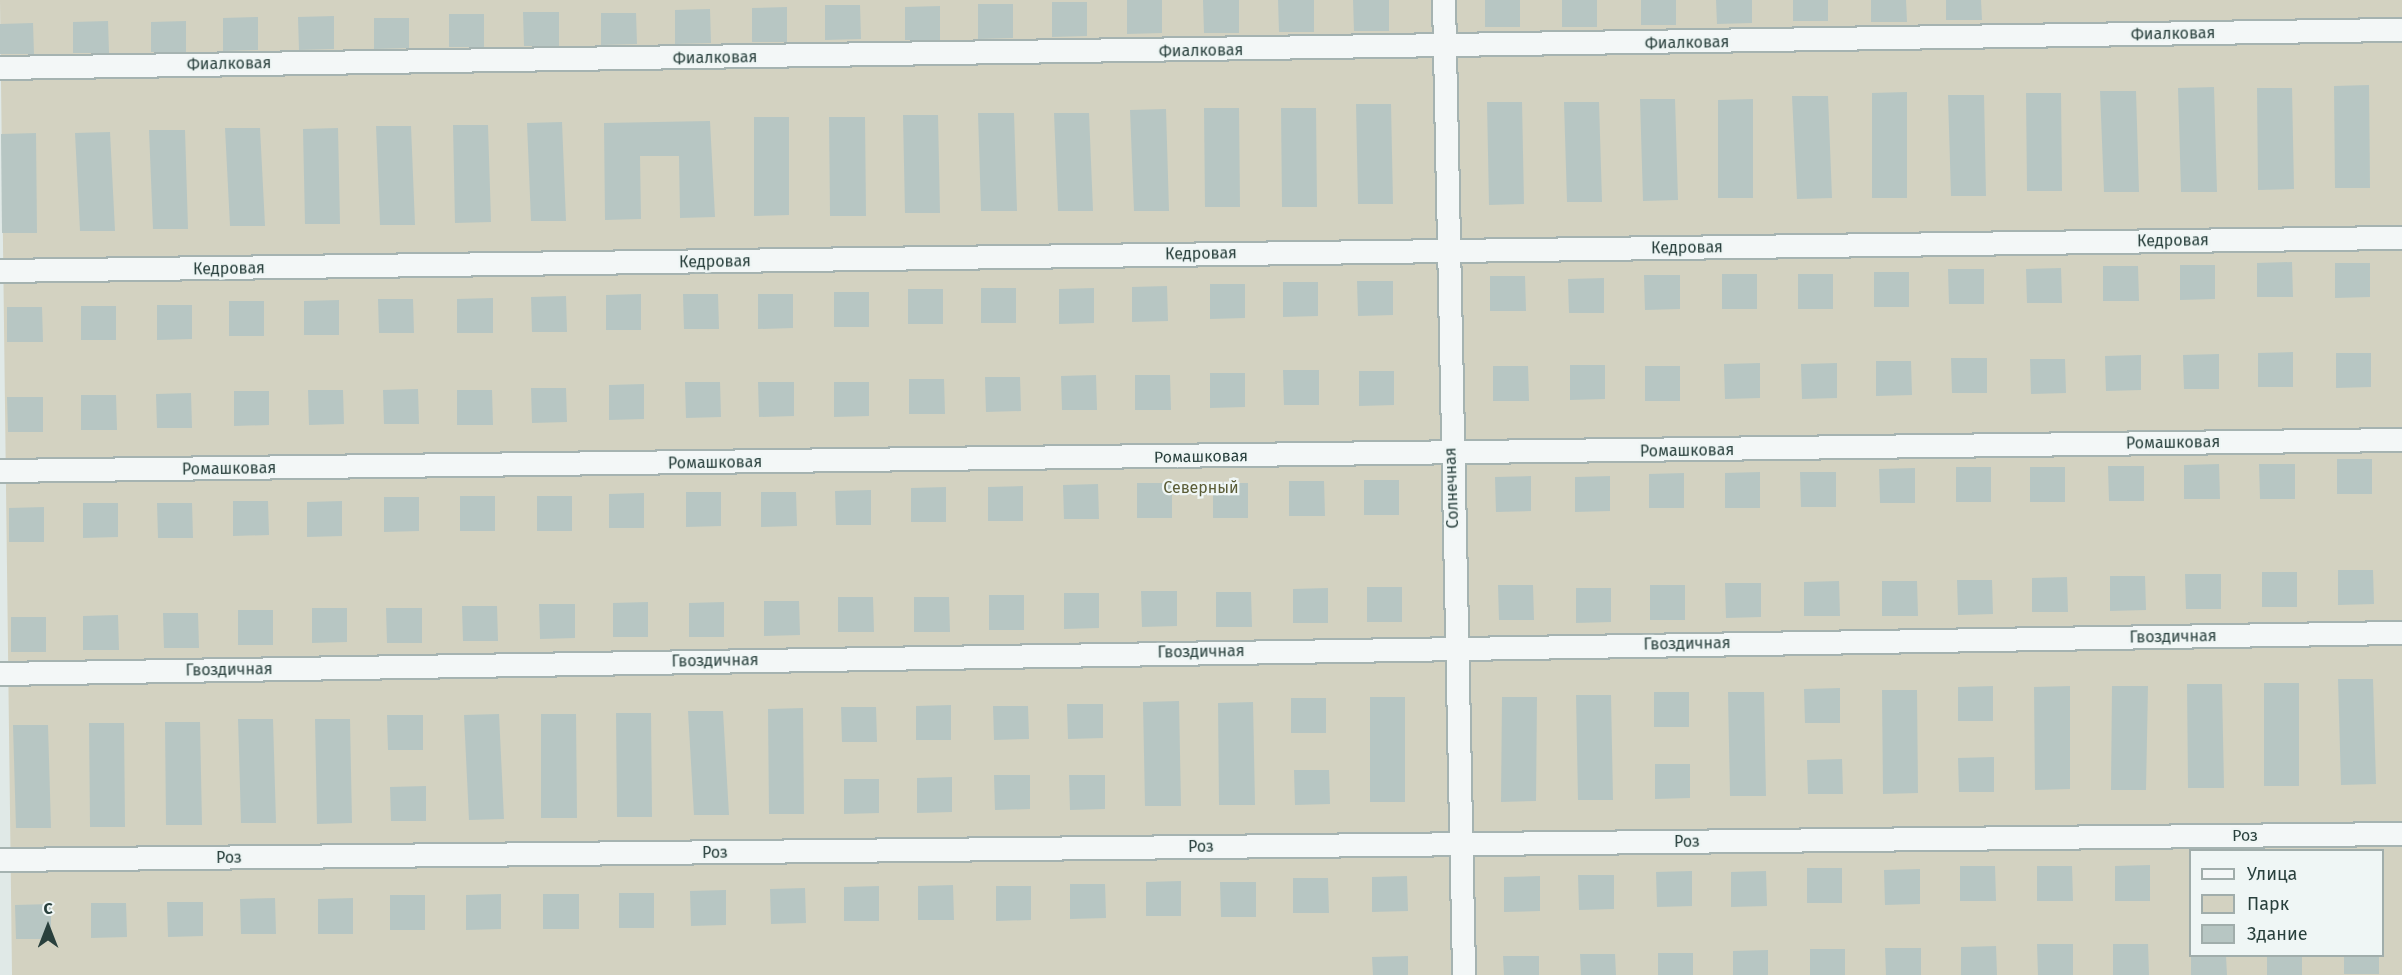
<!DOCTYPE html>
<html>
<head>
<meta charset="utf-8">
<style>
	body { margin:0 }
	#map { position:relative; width:2402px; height:975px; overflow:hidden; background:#e0e9e7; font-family:"Fira Sans",sans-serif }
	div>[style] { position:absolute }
	.green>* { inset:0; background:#d3d2c1 }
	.building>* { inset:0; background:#b7c6c3 }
	.roads { filter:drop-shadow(2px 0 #a5b3b1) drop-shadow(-2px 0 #a5b3b1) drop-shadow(0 2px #a5b3b1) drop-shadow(0 -2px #a5b3b1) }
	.street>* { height:22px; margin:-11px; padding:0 11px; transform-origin:11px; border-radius:11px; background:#f3f7f7 }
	span { translate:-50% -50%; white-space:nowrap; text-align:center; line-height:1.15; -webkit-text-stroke:4.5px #eff6f5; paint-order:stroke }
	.street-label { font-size:16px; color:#29403d }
	.park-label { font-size:16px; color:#5a5c36 }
	.legend { position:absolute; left:2189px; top:849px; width:195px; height:108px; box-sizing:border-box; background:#eff6f5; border:2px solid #a0adab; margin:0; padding:8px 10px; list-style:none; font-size:18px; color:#29403d }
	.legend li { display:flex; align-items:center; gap:12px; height:30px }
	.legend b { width:30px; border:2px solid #a0adab }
	.north { position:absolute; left:18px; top:897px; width:60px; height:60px; -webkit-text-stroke:4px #eff6f5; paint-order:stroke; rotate:0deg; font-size:16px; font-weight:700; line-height:24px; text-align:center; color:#29403d }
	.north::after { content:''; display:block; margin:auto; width:21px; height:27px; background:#29403d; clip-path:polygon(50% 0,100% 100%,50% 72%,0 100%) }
</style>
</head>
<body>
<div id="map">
	<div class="green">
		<i style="clip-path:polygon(evenodd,0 0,2402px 0,2402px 975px,12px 975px,0 0,2190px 850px,2382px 850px,2382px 956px,2190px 956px,2190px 850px)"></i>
	</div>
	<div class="building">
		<i style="clip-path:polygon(1127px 0,1162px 0,1162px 33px,1127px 34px)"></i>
		<i style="clip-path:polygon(1203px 0,1239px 0,1239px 33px,1204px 33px)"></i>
		<i style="clip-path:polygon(1278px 0,1314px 0,1314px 32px,1279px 32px)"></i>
		<i style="clip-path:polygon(1353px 0,1389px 0,1389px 31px,1354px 31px)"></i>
		<i style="clip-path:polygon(1485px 0,1520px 0,1520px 27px,1485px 27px)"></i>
		<i style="clip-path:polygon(1562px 0,1597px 0,1597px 27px,1562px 27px)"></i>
		<i style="clip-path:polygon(1641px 0,1676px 0,1676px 25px,1641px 25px)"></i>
		<i style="clip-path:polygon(1716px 0,1752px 0,1752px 23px,1717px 24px)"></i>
		<i style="clip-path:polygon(1793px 0,1828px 0,1828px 21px,1793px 21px)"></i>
		<i style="clip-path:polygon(1871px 0,1906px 0,1907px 22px,1871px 22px)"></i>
		<i style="clip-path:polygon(1946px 0,1981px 0,1982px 20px,1946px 20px)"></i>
		<i style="clip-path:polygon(1052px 2px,1087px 2px,1087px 36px,1052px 37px)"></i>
		<i style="clip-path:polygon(978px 4px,1013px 4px,1013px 38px,978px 39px)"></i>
		<i style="clip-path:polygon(825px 5px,860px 5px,861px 39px,825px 40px)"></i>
		<i style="clip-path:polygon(940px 6px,940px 40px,905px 40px,905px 7px)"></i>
		<i style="clip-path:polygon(787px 7px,787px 42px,752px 42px,752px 8px)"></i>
		<i style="clip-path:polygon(710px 9px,711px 43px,675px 44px,675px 10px)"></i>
		<i style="clip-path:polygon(523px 12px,559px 12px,559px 46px,524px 46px)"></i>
		<i style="clip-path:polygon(601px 13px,636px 13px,637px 44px,601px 45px)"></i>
		<i style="clip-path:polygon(449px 14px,484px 14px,484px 47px,449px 47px)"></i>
		<i style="clip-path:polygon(334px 16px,334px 49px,299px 50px,298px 17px)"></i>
		<i style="clip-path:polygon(258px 17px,258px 50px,223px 51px,223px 18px)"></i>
		<i style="clip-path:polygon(374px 18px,409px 18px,409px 48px,374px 49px)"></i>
		<i style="clip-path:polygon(108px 21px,109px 53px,73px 53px,73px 22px)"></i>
		<i style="clip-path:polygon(186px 21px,186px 52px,151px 52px,151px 22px)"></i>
		<i style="clip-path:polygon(33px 23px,34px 54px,0 54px,0 24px)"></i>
		<i style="clip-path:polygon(2369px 85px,2370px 188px,2335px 188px,2334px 86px)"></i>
		<i style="clip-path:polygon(2214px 87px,2217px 192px,2181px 192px,2178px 88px)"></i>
		<i style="clip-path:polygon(2257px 88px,2292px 88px,2294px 189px,2258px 190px)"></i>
		<i style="clip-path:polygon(2100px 91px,2136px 91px,2139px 192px,2104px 192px)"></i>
		<i style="clip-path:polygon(1907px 92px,1907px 198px,1872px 198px,1872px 93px)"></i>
		<i style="clip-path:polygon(2026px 93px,2061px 93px,2062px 191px,2027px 191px)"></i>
		<i style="clip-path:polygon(1948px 95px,1984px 95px,1986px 196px,1951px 196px)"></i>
		<i style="clip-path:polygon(1792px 96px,1828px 96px,1832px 198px,1797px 199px)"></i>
		<i style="clip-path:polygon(1640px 99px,1675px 99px,1678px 200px,1643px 201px)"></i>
		<i style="clip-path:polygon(1753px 99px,1753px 198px,1718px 198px,1718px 100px)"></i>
		<i style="clip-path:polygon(1487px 102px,1522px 102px,1524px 204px,1489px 205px)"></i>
		<i style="clip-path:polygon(1564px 102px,1599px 102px,1602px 202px,1567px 202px)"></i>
		<i style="clip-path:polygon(1356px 104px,1391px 104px,1393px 204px,1358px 204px)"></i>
		<i style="clip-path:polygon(1204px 108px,1239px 108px,1240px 207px,1205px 207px)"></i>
		<i style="clip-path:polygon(1281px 108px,1316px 108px,1317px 207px,1282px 207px)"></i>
		<i style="clip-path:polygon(1166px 109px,1169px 211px,1134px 211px,1130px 110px)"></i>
		<i style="clip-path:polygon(978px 113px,1014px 113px,1017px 211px,981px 211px)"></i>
		<i style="clip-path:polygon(1054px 113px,1089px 113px,1093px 211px,1058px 211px)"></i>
		<i style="clip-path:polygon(903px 115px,938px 115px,940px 213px,905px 213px)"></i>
		<i style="clip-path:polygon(754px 117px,789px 117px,789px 215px,754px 216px)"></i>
		<i style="clip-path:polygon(829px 117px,865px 117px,866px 216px,830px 216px)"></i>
		<i style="clip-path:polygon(710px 121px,715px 217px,680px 218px,679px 156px,640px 156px,641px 219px,605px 220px,604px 123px)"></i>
		<i style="clip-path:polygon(562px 122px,566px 221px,531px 221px,527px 123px)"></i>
		<i style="clip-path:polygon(453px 125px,488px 125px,491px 222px,455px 223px)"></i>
		<i style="clip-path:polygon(376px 126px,411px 126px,415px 225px,380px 225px)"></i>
		<i style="clip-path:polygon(225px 128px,260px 128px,265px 226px,230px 226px)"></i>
		<i style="clip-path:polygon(338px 128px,340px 224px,305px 224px,303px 129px)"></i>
		<i style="clip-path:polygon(149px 130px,185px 130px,188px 229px,153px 229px)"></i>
		<i style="clip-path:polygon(110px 132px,115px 231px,80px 231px,75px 133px)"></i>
		<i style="clip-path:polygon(36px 133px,37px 233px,2px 233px,1px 134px)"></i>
		<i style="clip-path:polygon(2292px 262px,2293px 297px,2257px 297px,2257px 263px)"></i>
		<i style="clip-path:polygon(2335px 263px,2370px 263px,2370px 297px,2335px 298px)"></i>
		<i style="clip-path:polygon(2180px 265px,2215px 265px,2215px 299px,2180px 300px)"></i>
		<i style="clip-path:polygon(2103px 266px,2138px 266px,2139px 301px,2103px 301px)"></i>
		<i style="clip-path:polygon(2061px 268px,2062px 303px,2027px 303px,2026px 269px)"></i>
		<i style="clip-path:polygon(1948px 269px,1984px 269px,1984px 304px,1949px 304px)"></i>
		<i style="clip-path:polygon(1874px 272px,1909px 272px,1909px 307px,1874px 307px)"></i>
		<i style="clip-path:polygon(1722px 274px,1757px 274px,1757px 309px,1722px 309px)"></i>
		<i style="clip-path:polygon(1798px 274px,1833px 274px,1833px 309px,1798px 309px)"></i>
		<i style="clip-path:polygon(1644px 275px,1680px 275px,1680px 309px,1645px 310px)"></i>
		<i style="clip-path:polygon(1490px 276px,1525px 276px,1526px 311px,1490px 311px)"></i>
		<i style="clip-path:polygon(1604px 278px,1604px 313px,1569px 313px,1568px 279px)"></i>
		<i style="clip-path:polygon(1357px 281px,1393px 281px,1393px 315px,1358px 316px)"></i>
		<i style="clip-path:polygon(1283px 282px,1318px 282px,1318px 316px,1283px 317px)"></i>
		<i style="clip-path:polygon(1210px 284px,1245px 284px,1245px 318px,1210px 319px)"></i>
		<i style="clip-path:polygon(1167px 286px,1168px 321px,1132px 322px,1132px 287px)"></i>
		<i style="clip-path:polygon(981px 288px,1016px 288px,1016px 323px,981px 323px)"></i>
		<i style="clip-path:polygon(1094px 288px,1094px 323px,1059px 324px,1059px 289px)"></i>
		<i style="clip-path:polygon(908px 289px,943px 289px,943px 324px,908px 324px)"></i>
		<i style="clip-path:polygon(834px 292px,869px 292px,869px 327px,834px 327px)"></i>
		<i style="clip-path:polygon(641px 294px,641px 330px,606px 330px,606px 295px)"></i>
		<i style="clip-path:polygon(683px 294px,718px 294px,719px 329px,684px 329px)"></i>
		<i style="clip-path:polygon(758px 294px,793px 294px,793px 328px,758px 329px)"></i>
		<i style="clip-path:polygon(566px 296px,567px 332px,532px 332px,531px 297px)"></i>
		<i style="clip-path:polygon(493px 298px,493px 333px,457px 333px,457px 299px)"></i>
		<i style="clip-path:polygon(378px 299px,413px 299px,414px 333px,379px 333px)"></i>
		<i style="clip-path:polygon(339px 300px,339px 335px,304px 335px,304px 301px)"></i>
		<i style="clip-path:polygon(229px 301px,264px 301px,264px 336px,229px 336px)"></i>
		<i style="clip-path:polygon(157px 305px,192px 305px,192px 339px,157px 340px)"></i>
		<i style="clip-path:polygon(81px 306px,116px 306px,116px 340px,81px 340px)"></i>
		<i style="clip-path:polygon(7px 307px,42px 307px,43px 342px,7px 342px)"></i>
		<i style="clip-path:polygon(2293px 352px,2293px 387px,2258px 387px,2258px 353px)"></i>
		<i style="clip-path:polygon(2336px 353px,2371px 353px,2371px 387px,2336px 388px)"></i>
		<i style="clip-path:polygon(2219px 354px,2219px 389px,2184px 389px,2183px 355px)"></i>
		<i style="clip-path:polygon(2141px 355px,2141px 390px,2106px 391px,2105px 356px)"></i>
		<i style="clip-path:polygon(1951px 358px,1987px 358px,1987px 393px,1952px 393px)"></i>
		<i style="clip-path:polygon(2030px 359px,2065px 359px,2066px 393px,2031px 394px)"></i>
		<i style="clip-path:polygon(1876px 361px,1911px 361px,1912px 395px,1876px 396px)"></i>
		<i style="clip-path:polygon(1760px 363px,1760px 398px,1725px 399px,1724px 364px)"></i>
		<i style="clip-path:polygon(1837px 363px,1837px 398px,1802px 399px,1801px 364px)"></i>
		<i style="clip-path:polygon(1570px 365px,1605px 365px,1605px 399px,1570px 400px)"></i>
		<i style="clip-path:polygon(1493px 366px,1528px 366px,1529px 401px,1493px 401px)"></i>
		<i style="clip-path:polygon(1645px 366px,1680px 366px,1680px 401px,1645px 401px)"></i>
		<i style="clip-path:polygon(1283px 370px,1319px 370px,1319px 405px,1284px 405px)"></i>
		<i style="clip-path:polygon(1359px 371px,1394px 371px,1394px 405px,1359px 406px)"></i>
		<i style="clip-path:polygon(1210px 373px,1245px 373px,1245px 407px,1210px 408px)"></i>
		<i style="clip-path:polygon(1096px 375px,1097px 410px,1062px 410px,1061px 376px)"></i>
		<i style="clip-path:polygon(1135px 375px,1170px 375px,1171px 410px,1135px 410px)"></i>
		<i style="clip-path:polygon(985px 377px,1020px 377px,1021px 411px,986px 412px)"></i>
		<i style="clip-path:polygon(909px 379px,944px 379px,945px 414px,909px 414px)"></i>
		<i style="clip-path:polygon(685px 382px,720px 382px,721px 417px,686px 418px)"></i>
		<i style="clip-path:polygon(758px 382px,794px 382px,794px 416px,759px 417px)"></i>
		<i style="clip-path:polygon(834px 382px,869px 382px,869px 416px,834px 417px)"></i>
		<i style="clip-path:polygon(644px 384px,644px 419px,609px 420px,609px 385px)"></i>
		<i style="clip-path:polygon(531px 388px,566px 388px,567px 422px,532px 423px)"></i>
		<i style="clip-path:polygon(418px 389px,419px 424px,384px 424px,383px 390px)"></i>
		<i style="clip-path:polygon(308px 390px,343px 390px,344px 424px,309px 425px)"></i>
		<i style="clip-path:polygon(457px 390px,492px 390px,493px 425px,457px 425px)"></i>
		<i style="clip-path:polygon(234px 391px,269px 391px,269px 425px,234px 426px)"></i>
		<i style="clip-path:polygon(191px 393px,192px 428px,157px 428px,156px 394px)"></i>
		<i style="clip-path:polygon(81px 395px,116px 395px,117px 430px,81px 430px)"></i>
		<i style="clip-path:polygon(7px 397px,43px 397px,43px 432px,8px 432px)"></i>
		<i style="clip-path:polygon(2337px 459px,2372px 459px,2372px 494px,2337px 494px)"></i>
		<i style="clip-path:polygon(2219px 464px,2220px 499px,2184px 499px,2184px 465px)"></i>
		<i style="clip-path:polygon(2259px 464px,2295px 464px,2295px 499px,2260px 499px)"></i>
		<i style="clip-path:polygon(2108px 466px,2144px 466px,2144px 501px,2109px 501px)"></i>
		<i style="clip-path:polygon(1956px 467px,1991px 467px,1991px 502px,1956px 502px)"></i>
		<i style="clip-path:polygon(2030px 467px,2065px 467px,2065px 502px,2030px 502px)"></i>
		<i style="clip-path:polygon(1915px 468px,1915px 503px,1880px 503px,1879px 469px)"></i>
		<i style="clip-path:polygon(1760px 472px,1760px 508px,1725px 508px,1725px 473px)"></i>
		<i style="clip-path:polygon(1800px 472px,1836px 472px,1836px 507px,1801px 507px)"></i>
		<i style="clip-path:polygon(1684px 473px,1684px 508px,1649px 508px,1649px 474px)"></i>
		<i style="clip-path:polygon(1531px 476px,1531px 511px,1496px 512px,1495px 477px)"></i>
		<i style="clip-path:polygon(1610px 476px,1610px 511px,1575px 512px,1575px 477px)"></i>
		<i style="clip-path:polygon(1364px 480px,1399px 480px,1399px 515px,1364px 515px)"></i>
		<i style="clip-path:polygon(1289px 481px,1324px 481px,1325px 516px,1289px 516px)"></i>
		<i style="clip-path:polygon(1137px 483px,1172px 483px,1172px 518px,1137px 518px)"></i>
		<i style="clip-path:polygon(1213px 483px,1248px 483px,1248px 518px,1213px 518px)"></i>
		<i style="clip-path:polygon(1098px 484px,1099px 519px,1064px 519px,1063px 485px)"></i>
		<i style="clip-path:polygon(1023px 486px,1023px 521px,988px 521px,988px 487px)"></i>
		<i style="clip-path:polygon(946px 487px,946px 522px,911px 522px,911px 488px)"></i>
		<i style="clip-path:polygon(871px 490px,871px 525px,836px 525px,835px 491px)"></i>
		<i style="clip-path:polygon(686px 492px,721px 492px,721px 526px,686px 527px)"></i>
		<i style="clip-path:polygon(761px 492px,796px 492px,797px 526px,761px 527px)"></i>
		<i style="clip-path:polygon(644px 493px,644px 528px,609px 528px,609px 494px)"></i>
		<i style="clip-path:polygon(460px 496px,495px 496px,495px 531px,460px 531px)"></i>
		<i style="clip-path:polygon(537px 496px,572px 496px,572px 531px,537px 531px)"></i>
		<i style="clip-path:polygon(384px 497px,419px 497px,419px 531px,384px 532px)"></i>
		<i style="clip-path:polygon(233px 501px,268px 501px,269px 535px,233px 536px)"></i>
		<i style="clip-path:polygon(342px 501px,342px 536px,307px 537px,307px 502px)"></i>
		<i style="clip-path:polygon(83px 503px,118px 503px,118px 537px,83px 538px)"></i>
		<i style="clip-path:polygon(157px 503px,192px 503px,193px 538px,158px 538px)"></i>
		<i style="clip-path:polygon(44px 507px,44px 542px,9px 542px,9px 508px)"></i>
		<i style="clip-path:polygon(2338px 570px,2373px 570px,2374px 604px,2338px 605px)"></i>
		<i style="clip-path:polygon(2262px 572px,2297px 572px,2297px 607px,2262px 607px)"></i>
		<i style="clip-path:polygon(2185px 574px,2221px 574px,2221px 609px,2186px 609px)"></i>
		<i style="clip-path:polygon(2110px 576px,2145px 576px,2146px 610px,2110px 611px)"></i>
		<i style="clip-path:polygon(2067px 577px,2068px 612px,2032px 612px,2032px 578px)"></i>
		<i style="clip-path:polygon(1957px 580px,1992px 580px,1993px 614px,1958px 615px)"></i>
		<i style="clip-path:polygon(1839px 581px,1840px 616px,1804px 616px,1804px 582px)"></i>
		<i style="clip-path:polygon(1882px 581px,1917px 581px,1918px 616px,1882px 616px)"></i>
		<i style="clip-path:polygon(1725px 583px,1761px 583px,1761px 617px,1726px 618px)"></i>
		<i style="clip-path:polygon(1498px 585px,1533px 585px,1534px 620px,1499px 620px)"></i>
		<i style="clip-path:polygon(1650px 585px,1685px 585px,1685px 620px,1650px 620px)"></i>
		<i style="clip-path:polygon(1367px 587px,1402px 587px,1402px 622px,1367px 622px)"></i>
		<i style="clip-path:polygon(1328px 588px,1328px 623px,1293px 623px,1293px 589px)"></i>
		<i style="clip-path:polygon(1576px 588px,1611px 588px,1611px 622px,1576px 623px)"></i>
		<i style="clip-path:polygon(1141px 591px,1177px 591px,1177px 626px,1142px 627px)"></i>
		<i style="clip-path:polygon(1216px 592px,1251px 592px,1252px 627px,1216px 627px)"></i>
		<i style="clip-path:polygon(1064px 593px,1099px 593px,1099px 628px,1064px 629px)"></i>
		<i style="clip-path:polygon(989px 595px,1024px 595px,1024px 630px,989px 630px)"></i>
		<i style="clip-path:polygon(838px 597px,873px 597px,874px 632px,838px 632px)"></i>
		<i style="clip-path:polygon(914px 597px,949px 597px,950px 632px,914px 632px)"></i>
		<i style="clip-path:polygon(764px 601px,799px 601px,800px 635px,764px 636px)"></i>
		<i style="clip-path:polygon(648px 602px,648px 637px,613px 637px,613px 603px)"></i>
		<i style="clip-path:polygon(724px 602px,724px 637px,689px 637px,689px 603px)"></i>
		<i style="clip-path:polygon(539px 604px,575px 604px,575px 638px,540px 639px)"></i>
		<i style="clip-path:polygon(462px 606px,497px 606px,498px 641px,463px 641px)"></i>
		<i style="clip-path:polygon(312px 608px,347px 608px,347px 642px,312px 643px)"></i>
		<i style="clip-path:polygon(386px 608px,422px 608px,422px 643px,387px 643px)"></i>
		<i style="clip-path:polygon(238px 610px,273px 610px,273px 645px,238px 645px)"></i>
		<i style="clip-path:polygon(163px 613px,198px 613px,199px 648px,164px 648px)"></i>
		<i style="clip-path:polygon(118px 615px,119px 650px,83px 650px,83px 616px)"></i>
		<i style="clip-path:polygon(11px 617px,46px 617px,46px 652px,11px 652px)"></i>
		<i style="clip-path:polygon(2338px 679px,2373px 679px,2376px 784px,2341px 785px)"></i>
		<i style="clip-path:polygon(2264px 683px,2299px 683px,2299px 786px,2264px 786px)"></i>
		<i style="clip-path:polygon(2187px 684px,2222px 684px,2224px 788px,2188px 788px)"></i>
		<i style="clip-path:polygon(1993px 686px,1993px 721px,1958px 721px,1958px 687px)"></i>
		<i style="clip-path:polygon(2070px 686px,2070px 789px,2035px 790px,2034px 687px)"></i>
		<i style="clip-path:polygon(2112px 686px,2148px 686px,2146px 790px,2111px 790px)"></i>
		<i style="clip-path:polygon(1840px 688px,1840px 723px,1805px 723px,1804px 689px)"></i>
		<i style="clip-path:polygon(1882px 690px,1917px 690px,1918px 793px,1883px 794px)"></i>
		<i style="clip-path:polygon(1654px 692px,1689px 692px,1689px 727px,1654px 727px)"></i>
		<i style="clip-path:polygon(1728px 692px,1764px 692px,1766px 796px,1730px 796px)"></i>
		<i style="clip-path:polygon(1576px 695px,1611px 695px,1613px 800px,1578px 800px)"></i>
		<i style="clip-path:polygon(1370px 697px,1405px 697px,1405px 802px,1370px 802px)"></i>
		<i style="clip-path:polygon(1502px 697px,1537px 697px,1536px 801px,1501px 802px)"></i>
		<i style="clip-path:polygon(1291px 698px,1326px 698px,1326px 733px,1291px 733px)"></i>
		<i style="clip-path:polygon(1179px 701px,1181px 806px,1145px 806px,1143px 702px)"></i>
		<i style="clip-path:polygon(1253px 702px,1255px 805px,1219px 805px,1218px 703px)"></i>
		<i style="clip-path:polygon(1067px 704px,1103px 704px,1103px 738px,1068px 739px)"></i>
		<i style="clip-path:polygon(951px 705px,951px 740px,916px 740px,916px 706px)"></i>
		<i style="clip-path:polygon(993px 706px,1028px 706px,1029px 739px,994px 740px)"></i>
		<i style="clip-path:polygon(841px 707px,876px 707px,877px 742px,842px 742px)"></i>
		<i style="clip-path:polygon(803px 708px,804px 814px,769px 814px,768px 709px)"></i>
		<i style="clip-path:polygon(688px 711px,723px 711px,729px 815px,694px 815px)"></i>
		<i style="clip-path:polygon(616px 713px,651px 713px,652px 817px,617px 817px)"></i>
		<i style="clip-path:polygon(499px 714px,504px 819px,469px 820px,464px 715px)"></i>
		<i style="clip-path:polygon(541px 714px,576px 714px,577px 818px,541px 818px)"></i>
		<i style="clip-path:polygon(387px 715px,423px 715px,423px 750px,388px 750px)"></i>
		<i style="clip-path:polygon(238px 719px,273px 719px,276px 823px,241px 823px)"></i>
		<i style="clip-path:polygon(315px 719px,350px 719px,352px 823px,317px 824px)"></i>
		<i style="clip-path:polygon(165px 722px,200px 722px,202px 825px,166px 825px)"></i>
		<i style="clip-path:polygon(89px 723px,124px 723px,125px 827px,90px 827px)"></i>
		<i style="clip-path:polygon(13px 725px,48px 725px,51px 828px,16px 828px)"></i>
		<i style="clip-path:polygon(1994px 757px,1994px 792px,1959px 792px,1958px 758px)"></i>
		<i style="clip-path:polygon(1842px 759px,1843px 794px,1808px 794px,1807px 760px)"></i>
		<i style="clip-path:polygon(1655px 764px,1690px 764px,1690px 798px,1655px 799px)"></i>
		<i style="clip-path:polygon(1294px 770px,1329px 770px,1330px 804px,1295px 805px)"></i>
		<i style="clip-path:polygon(994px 775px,1030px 775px,1030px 809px,995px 810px)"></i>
		<i style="clip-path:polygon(1069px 775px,1105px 775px,1105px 809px,1070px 810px)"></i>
		<i style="clip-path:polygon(952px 777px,952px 812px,917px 813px,917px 778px)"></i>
		<i style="clip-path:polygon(844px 779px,879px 779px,879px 813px,844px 814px)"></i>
		<i style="clip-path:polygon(426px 786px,426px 821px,391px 821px,390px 787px)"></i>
		<i style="clip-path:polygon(2150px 865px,2150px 901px,2115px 901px,2115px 866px)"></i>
		<i style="clip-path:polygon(1960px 866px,1995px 866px,1996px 901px,1960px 901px)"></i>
		<i style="clip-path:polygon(2037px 866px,2072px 866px,2073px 901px,2037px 901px)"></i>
		<i style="clip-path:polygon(1807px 868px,1842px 868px,1842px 903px,1807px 903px)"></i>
		<i style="clip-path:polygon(1920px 869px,1920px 904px,1885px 905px,1884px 870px)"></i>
		<i style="clip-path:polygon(1692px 871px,1692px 906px,1657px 907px,1656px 872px)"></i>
		<i style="clip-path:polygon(1766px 871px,1767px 906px,1731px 907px,1731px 872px)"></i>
		<i style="clip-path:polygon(1578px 875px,1614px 875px,1614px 909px,1579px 910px)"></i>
		<i style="clip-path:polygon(1407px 876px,1408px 911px,1372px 912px,1372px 877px)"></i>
		<i style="clip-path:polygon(1540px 876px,1540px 911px,1504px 912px,1504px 877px)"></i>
		<i style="clip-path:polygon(1293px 878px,1328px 878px,1329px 913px,1293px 913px)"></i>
		<i style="clip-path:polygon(1181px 881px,1181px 916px,1146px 916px,1146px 882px)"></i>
		<i style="clip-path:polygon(1220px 882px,1256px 882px,1256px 917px,1221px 917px)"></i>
		<i style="clip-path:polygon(1070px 884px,1105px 884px,1106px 918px,1070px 919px)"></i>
		<i style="clip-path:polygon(953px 885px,954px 920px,918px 920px,918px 886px)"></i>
		<i style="clip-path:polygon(879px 886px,879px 921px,844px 921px,844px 887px)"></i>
		<i style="clip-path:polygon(996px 886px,1031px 886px,1031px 920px,996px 921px)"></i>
		<i style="clip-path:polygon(805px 888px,806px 923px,771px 924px,770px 889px)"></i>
		<i style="clip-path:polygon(726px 890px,726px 925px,691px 926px,690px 891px)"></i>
		<i style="clip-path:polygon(619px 893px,654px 893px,654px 928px,619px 928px)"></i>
		<i style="clip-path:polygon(501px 894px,501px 929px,466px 930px,466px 895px)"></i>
		<i style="clip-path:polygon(543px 894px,579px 894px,579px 929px,543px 929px)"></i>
		<i style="clip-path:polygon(390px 895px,425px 895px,425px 930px,390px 930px)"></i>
		<i style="clip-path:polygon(275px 898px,276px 934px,241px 934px,240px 899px)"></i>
		<i style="clip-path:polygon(353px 898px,353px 934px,318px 934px,318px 899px)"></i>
		<i style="clip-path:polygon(167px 902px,203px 902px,203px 936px,168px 937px)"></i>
		<i style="clip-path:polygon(91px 903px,126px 903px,127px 937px,91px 938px)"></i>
		<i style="clip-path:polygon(51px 904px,51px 939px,16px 939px,15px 905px)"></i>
		<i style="clip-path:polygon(2037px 944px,2073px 944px,2073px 975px,2038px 975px)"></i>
		<i style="clip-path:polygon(2113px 944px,2148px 944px,2149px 975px,2113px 975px)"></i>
		<i style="clip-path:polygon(1996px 946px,1997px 975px,1961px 975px,1961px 947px)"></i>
		<i style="clip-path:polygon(1885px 948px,1921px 948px,1921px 975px,1886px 975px)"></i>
		<i style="clip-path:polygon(1810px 949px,1845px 949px,1845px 975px,1810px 975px)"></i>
		<i style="clip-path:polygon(1768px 950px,1768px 975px,1733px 975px,1733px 951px)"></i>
		<i style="clip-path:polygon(1658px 953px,1693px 953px,1693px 975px,1658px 975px)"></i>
		<i style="clip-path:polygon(1580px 954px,1615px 954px,1616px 975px,1581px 975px)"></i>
		<i style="clip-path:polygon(1408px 956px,1408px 975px,1373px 975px,1372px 957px)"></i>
		<i style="clip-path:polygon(1503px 956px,1539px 956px,1539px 975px,1504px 975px)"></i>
		<i style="clip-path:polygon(2191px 956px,2226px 956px,2227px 975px,2191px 975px)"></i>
		<i style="clip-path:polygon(2267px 956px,2302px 956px,2302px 975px,2267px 975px)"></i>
		<i style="clip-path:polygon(2344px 956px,2379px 956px,2379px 974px,2344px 974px)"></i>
	</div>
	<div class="roads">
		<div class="street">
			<i style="left:1444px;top:0;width:975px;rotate:88.82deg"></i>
			<i style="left:0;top:68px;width:2402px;rotate:-0.91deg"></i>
			<i style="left:0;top:271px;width:2402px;rotate:-0.79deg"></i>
			<i style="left:0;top:471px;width:2402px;rotate:-0.74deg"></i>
			<i style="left:0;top:674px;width:2402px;rotate:-0.98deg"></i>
			<i style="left:0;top:860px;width:2402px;rotate:-0.62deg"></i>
		</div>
	</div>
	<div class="street-label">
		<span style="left:2173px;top:34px;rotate:-1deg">Фиалковая</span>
		<span style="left:1687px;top:43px;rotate:-1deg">Фиалковая</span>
		<span style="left:1201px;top:51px;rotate:-1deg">Фиалковая</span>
		<span style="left:715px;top:58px;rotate:-1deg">Фиалковая</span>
		<span style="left:229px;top:64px;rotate:-1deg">Фиалковая</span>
		<span style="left:2173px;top:241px;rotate:-1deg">Кедровая</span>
		<span style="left:1687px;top:248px;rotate:-1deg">Кедровая</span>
		<span style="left:1201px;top:254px;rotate:-1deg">Кедровая</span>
		<span style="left:715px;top:262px;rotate:-1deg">Кедровая</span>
		<span style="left:229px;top:269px;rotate:-1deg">Кедровая</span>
		<span style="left:2173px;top:443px;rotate:-1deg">Ромашковая</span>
		<span style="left:1687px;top:451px;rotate:-1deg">Ромашковая</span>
		<span style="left:1201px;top:457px;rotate:-1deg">Ромашковая</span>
		<span style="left:715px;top:463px;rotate:-1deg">Ромашковая</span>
		<span style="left:229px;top:469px;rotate:-1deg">Ромашковая</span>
		<span style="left:1452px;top:488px;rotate:-92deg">Солнечная</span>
		<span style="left:2173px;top:637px;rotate:-1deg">Гвоздичная</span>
		<span style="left:1687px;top:644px;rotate:-1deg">Гвоздичная</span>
		<span style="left:1201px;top:652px;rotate:-1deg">Гвоздичная</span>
		<span style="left:715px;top:661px;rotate:-1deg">Гвоздичная</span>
		<span style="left:229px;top:670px;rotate:-1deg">Гвоздичная</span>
		<span style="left:2245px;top:836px;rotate:-1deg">Роз</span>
		<span style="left:1687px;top:842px;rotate:-1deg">Роз</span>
		<span style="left:1201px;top:847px;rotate:-1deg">Роз</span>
		<span style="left:715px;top:853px;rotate:-1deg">Роз</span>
		<span style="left:229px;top:858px;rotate:-1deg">Роз</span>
	</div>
	<div class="park-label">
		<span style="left:1201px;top:488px">Северный</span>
	</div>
	<ul class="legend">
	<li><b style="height:8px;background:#f3f7f7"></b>Улица</li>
	<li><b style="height:16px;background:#d3d2c1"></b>Парк</li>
	<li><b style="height:16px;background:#b7c6c3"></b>Здание</li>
	</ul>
	<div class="north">С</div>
</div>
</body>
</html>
